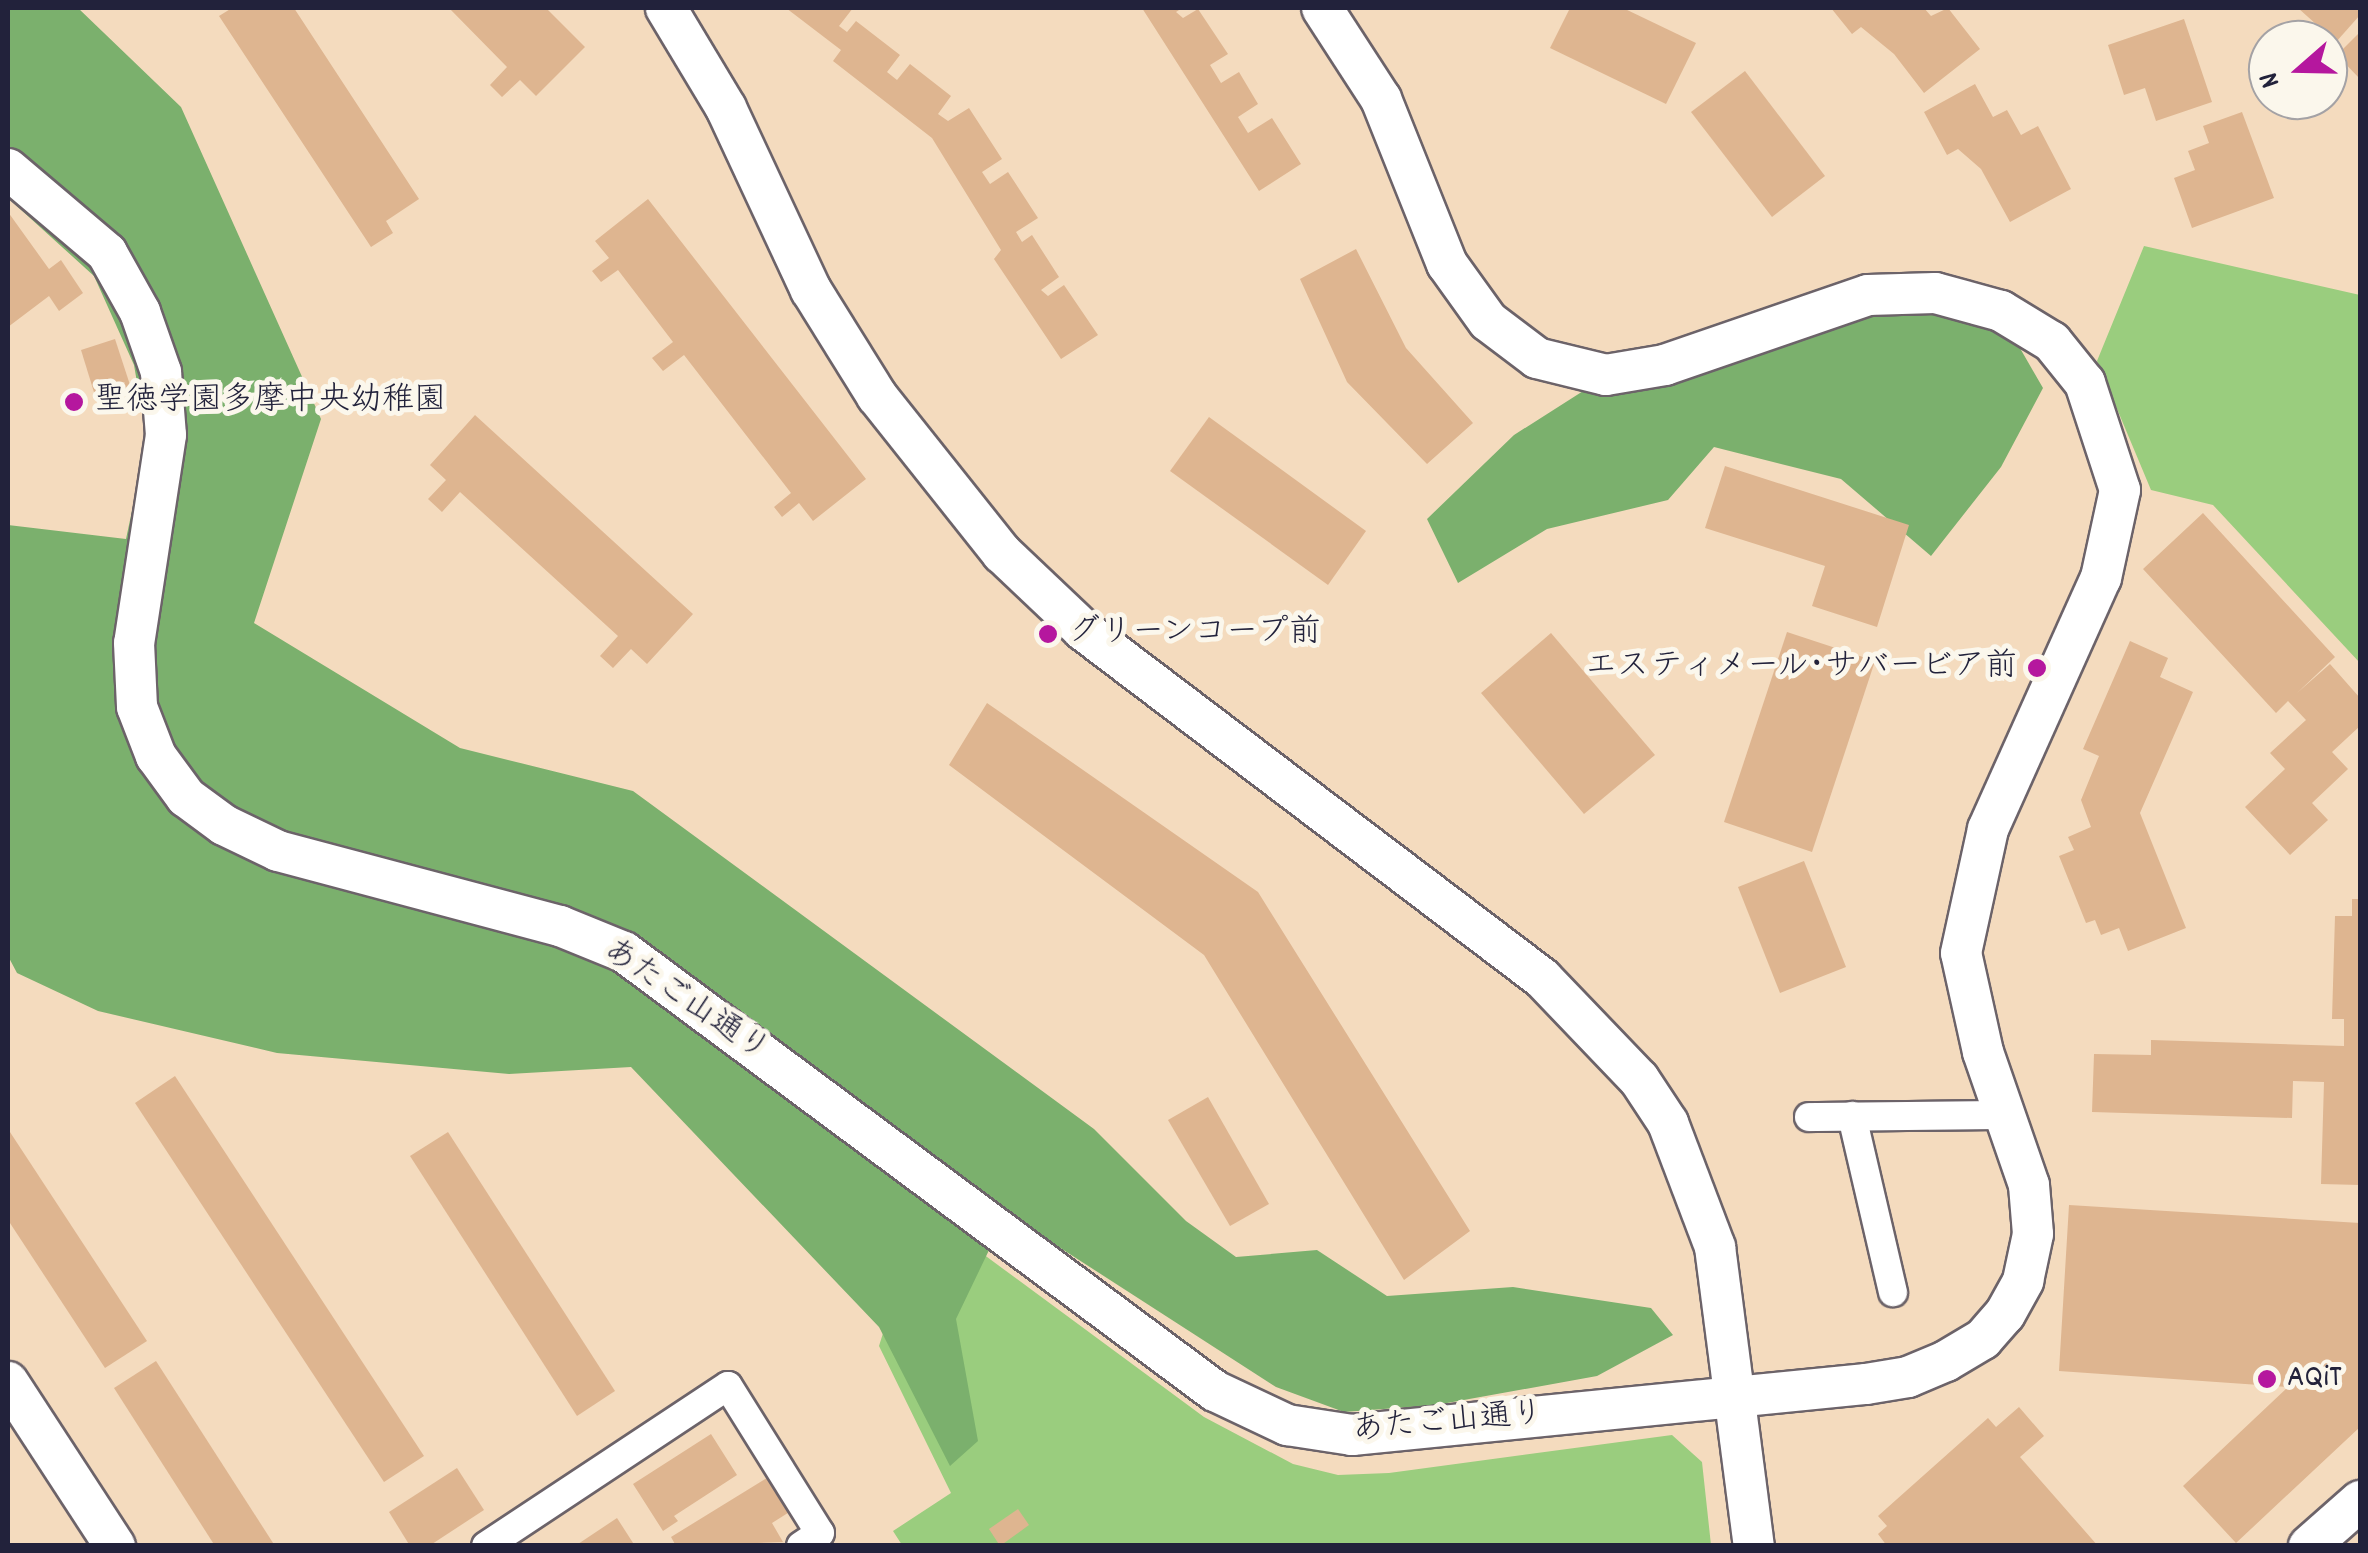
<!DOCTYPE html>
<html>
<head>
<meta charset="utf-8">
<style>
	body { margin:0 }
	#map { position:relative; width:2368px; height:1553px; overflow:hidden; background:#f4dbbe; font-family:Dekko,"Klee One",sans-serif }
	div>[style] { position:absolute }
	.green>* { inset:0; background:#9acd7e }
	.forest>* { inset:0; background:#7bb06d }
	.building>* { inset:0; background:#deb590 }
	.roads { filter:drop-shadow(2px 0 #6c6369) drop-shadow(-2px 0 #6c6369) drop-shadow(0 2px #6c6369) drop-shadow(0 -2px #6c6369) }
	.street>* { height:28px; margin:-14px; padding:0 14px; transform-origin:14px; border-radius:14px; background:#fff }
	.secondary>* { height:40px; margin:-20px; padding:0 20px; transform-origin:20px; border-radius:20px; background:#fff }
	.dots>* { width:28px; height:28px; translate:-50% -50%; box-sizing:border-box; border:5px solid #fbf7ec; border-radius:50% }
	span { translate:-50% -50%; white-space:nowrap; text-align:center; line-height:1.15; -webkit-text-stroke:10px #fbf7ec; paint-order:stroke }
	.poi-label { font-size:32px; color:#22223b }
	.left { translate:0 -50%; text-align:left }
	.right { translate:-100% -50%; text-align:right }
	.street-label { font-size:32px; color:#22223b }
	.frame { position:absolute; inset:0; border:10px solid #22223b; pointer-events:none }
	.north { position:absolute; left:2248px; top:20px; width:100px; height:100px; box-sizing:border-box; background:#fbf7ec; border:2px solid #a4a2a5; border-radius:50%; rotate:250deg; font-size:28px; font-weight:700; line-height:40px; text-align:center; color:#22223b }
	.north::after { content:''; display:block; margin:auto; width:35px; height:45px; background:#b5179e; clip-path:polygon(50% 0,100% 100%,50% 72%,0 100%) }
</style>
</head>
<body>
<div id="map">
	<div class="green">
		<i style="clip-path:polygon(2144px 246px,2360px 295px,2360px 663px,2213px 505px,2151px 490px,2097px 361px)"></i>
		<i style="clip-path:polygon(922px 1209px,1204px 1417px,1293px 1464px,1338px 1475px,1389px 1473px,1672px 1435px,1702px 1462px,1711px 1545px,902px 1545px,893px 1531px,951px 1493px,879px 1346px)"></i>
	</div>
	<div class="forest">
		<i style="clip-path:polygon(8px 8px,78px 8px,181px 107px,321px 419px,254px 623px,460px 748px,633px 791px,1094px 1129px,1186px 1221px,1236px 1257px,1317px 1250px,1387px 1296px,1513px 1287px,1651px 1308px,1673px 1335px,1597px 1376px,1436px 1405px,1344px 1412px,1276px 1387px,1034px 1231px,991px 1246px,956px 1319px,978px 1441px,950px 1466px,879px 1327px,631px 1067px,509px 1074px,277px 1053px,98px 1011px,17px 973px,8px 956px,8px 525px,126px 539px,147px 440px,134px 365px,94px 276px,8px 198px)"></i>
		<i style="clip-path:polygon(1937px 299px,2013px 336px,2043px 388px,2001px 467px,1931px 556px,1841px 479px,1714px 447px,1668px 500px,1547px 529px,1458px 583px,1427px 519px,1514px 435px,1591px 386px,1873px 302px)"></i>
	</div>
	<div class="building">
		<i style="clip-path:polygon(232px 8px,294px 8px,419px 199px,386px 221px,393px 233px,371px 247px,219px 16px)"></i>
		<i style="clip-path:polygon(449px 8px,546px 8px,585px 47px,536px 96px,520px 80px,502px 97px,490px 85px,507px 67px)"></i>
		<i style="clip-path:polygon(786px 8px,853px 8px,839px 26px,847px 32px,856px 21px,900px 55px,887px 72px,897px 80px,910px 64px,951px 96px,938px 114px,948px 121px,969px 108px,1002px 159px,982px 172px,990px 184px,1008px 172px,1038px 218px,1016px 232px,1022px 242px,1032px 235px,1059px 277px,1041px 290px,1048px 296px,1064px 285px,1098px 335px,1061px 359px,994px 259px,1001px 250px,932px 138px,833px 61px,841px 50px)"></i>
		<i style="clip-path:polygon(1142px 8px,1182px 8px,1176px 12px,1183px 18px,1198px 9px,1228px 54px,1210px 65px,1221px 83px,1239px 72px,1258px 104px,1238px 117px,1248px 133px,1272px 118px,1301px 164px,1259px 191px)"></i>
		<i style="clip-path:polygon(1570px 8px,1623px 8px,1696px 43px,1666px 104px,1550px 48px)"></i>
		<i style="clip-path:polygon(1831px 8px,1924px 8px,1931px 16px,1948px 8px,1980px 49px,1924px 93px,1894px 54px,1861px 27px,1852px 34px)"></i>
		<i style="clip-path:polygon(2298px 8px,2360px 8px,2360px 15px,2336px 42px)"></i>
		<i style="clip-path:polygon(2184px 19px,2212px 102px,2156px 121px,2145px 88px,2124px 95px,2108px 45px)"></i>
		<i style="clip-path:polygon(2360px 32px,2360px 79px,2337px 55px)"></i>
		<i style="clip-path:polygon(1745px 71px,1825px 176px,1772px 217px,1691px 112px)"></i>
		<i style="clip-path:polygon(1975px 84px,1993px 117px,2007px 110px,2021px 135px,2038px 126px,2071px 189px,2010px 222px,1981px 169px,1958px 149px,1947px 155px,1924px 112px)"></i>
		<i style="clip-path:polygon(2242px 112px,2274px 198px,2192px 228px,2174px 178px,2195px 170px,2188px 151px,2209px 143px,2203px 126px)"></i>
		<i style="clip-path:polygon(648px 199px,866px 479px,813px 521px,799px 503px,782px 517px,774px 507px,791px 493px,684px 355px,663px 371px,652px 358px,673px 342px,618px 270px,601px 282px,592px 271px,609px 258px,595px 241px)"></i>
		<i style="clip-path:polygon(8px 212px,49px 269px,61px 260px,83px 293px,59px 311px,49px 296px,8px 327px)"></i>
		<i style="clip-path:polygon(1356px 249px,1406px 348px,1473px 423px,1427px 464px,1347px 382px,1300px 279px)"></i>
		<i style="clip-path:polygon(115px 339px,132px 391px,97px 402px,81px 350px)"></i>
		<i style="clip-path:polygon(475px 415px,693px 614px,647px 664px,631px 649px,613px 668px,600px 656px,618px 636px,460px 492px,442px 512px,428px 499px,446px 480px,430px 465px)"></i>
		<i style="clip-path:polygon(1209px 417px,1366px 531px,1328px 585px,1170px 471px)"></i>
		<i style="clip-path:polygon(1725px 466px,1909px 525px,1877px 627px,1812px 606px,1825px 566px,1705px 528px)"></i>
		<i style="clip-path:polygon(2203px 513px,2335px 657px,2297px 693px,2330px 664px,2360px 698px,2360px 726px,2332px 752px,2348px 769px,2312px 803px,2328px 820px,2290px 855px,2245px 807px,2285px 769px,2270px 753px,2306px 720px,2288px 701px,2276px 713px,2143px 569px)"></i>
		<i style="clip-path:polygon(1787px 632px,1875px 661px,1812px 852px,1724px 822px)"></i>
		<i style="clip-path:polygon(1551px 633px,1655px 755px,1584px 814px,1481px 693px)"></i>
		<i style="clip-path:polygon(2130px 641px,2168px 658px,2160px 677px,2193px 692px,2140px 813px,2186px 928px,2128px 951px,2119px 928px,2101px 935px,2095px 920px,2086px 923px,2059px 856px,2074px 850px,2068px 837px,2091px 827px,2081px 800px,2099px 756px,2083px 749px)"></i>
		<i style="clip-path:polygon(987px 703px,1258px 892px,1470px 1231px,1404px 1280px,1204px 955px,949px 765px)"></i>
		<i style="clip-path:polygon(1804px 861px,1846px 967px,1780px 993px,1738px 887px)"></i>
		<i style="clip-path:polygon(2352px 899px,2360px 899px,2360px 1185px,2321px 1184px,2324px 1082px,2293px 1081px,2292px 1118px,2092px 1112px,2094px 1054px,2151px 1055px,2151px 1040px,2344px 1046px,2344px 1019px,2332px 1019px,2335px 916px,2352px 916px)"></i>
		<i style="clip-path:polygon(175px 1076px,424px 1456px,384px 1482px,135px 1103px)"></i>
		<i style="clip-path:polygon(1208px 1097px,1269px 1204px,1230px 1226px,1168px 1120px)"></i>
		<i style="clip-path:polygon(8px 1129px,147px 1341px,105px 1368px,8px 1220px)"></i>
		<i style="clip-path:polygon(448px 1132px,615px 1391px,577px 1416px,410px 1156px)"></i>
		<i style="clip-path:polygon(2069px 1205px,2360px 1223px,2360px 1427px,2236px 1543px,2183px 1486px,2288px 1387px,2059px 1371px)"></i>
		<i style="clip-path:polygon(156px 1361px,275px 1546px,215px 1546px,114px 1388px)"></i>
		<i style="clip-path:polygon(2019px 1407px,2044px 1436px,2020px 1457px,2098px 1546px,1887px 1546px,1878px 1534px,1887px 1526px,1878px 1516px,1988px 1418px,1996px 1427px)"></i>
		<i style="clip-path:polygon(711px 1434px,737px 1475px,674px 1516px,678px 1521px,663px 1531px,633px 1484px)"></i>
		<i style="clip-path:polygon(457px 1468px,484px 1510px,429px 1546px,410px 1546px,389px 1512px)"></i>
		<i style="clip-path:polygon(770px 1476px,791px 1511px,772px 1523px,783px 1542px,676px 1546px,671px 1537px)"></i>
		<i style="clip-path:polygon(1018px 1509px,1029px 1525px,1000px 1546px,989px 1529px)"></i>
		<i style="clip-path:polygon(617px 1518px,635px 1546px,575px 1546px)"></i>
	</div>
	<div class="roads">
		<div class="street">
			<i style="left:1852px;top:1116px;width:181px;rotate:76.9deg"></i>
			<i style="left:1809px;top:1117px;width:197px;rotate:-0.6deg"></i>
			<i style="left:486px;top:1546px;width:290px;rotate:-33.5deg"></i>
			<i style="left:728px;top:1386px;width:173px;rotate:58deg"></i>
			<i style="left:820px;top:1533px;width:23px;rotate:146deg"></i>
		</div>
		<div class="secondary">
			<i style="left:666px;top:8px;width:117px;rotate:59deg"></i>
			<i style="left:726px;top:108px;width:201px;rotate:65deg"></i>
			<i style="left:811px;top:290px;width:125px;rotate:58.1deg"></i>
			<i style="left:877px;top:396px;width:201px;rotate:51.5deg"></i>
			<i style="left:1002px;top:553px;width:112px;rotate:43.5deg"></i>
			<i style="left:1083px;top:630px;width:576px;rotate:37.17deg"></i>
			<i style="left:1542px;top:978px;width:140px;rotate:46.2deg"></i>
			<i style="left:1639px;top:1079px;width:53px;rotate:56.6deg"></i>
			<i style="left:1668px;top:1123px;width:133px;rotate:69.2deg"></i>
			<i style="left:1715px;top:1247px;width:302px;rotate:82.6deg"></i>
			<i style="left:8px;top:169px;width:130px;rotate:40.3deg"></i>
			<i style="left:107px;top:253px;width:68px;rotate:60.8deg"></i>
			<i style="left:140px;top:312px;width:64px;rotate:70.7deg"></i>
			<i style="left:161px;top:372px;width:63px;rotate:85.5deg"></i>
			<i style="left:166px;top:435px;width:210px;rotate:98.7deg"></i>
			<i style="left:134px;top:643px;width:64px;rotate:87.3deg"></i>
			<i style="left:137px;top:707px;width:53px;rotate:68.8deg"></i>
			<i style="left:156px;top:756px;width:51px;rotate:53.8deg"></i>
			<i style="left:186px;top:797px;width:47px;rotate:36.4deg"></i>
			<i style="left:224px;top:825px;width:60px;rotate:25.7deg"></i>
			<i style="left:278px;top:851px;width:292px;rotate:14.9deg"></i>
			<i style="left:560px;top:926px;width:69px;rotate:22.1deg"></i>
			<i style="left:624px;top:952px;width:736px;rotate:36.61deg"></i>
			<i style="left:1215px;top:1391px;width:80px;rotate:25.3deg"></i>
			<i style="left:1287px;top:1425px;width:66px;rotate:8.7deg"></i>
			<i style="left:1352px;top:1435px;width:517px;rotate:-5.67deg"></i>
			<i style="left:1866px;top:1384px;width:43px;rotate:-9.5deg"></i>
			<i style="left:1908px;top:1377px;width:41px;rotate:-22.8deg"></i>
			<i style="left:1946px;top:1361px;width:43px;rotate:-30.7deg"></i>
			<i style="left:1983px;top:1339px;width:33px;rotate:-49deg"></i>
			<i style="left:2005px;top:1314px;width:38px;rotate:-61deg"></i>
			<i style="left:2023px;top:1281px;width:48px;rotate:-78deg"></i>
			<i style="left:2033px;top:1234px;width:49px;rotate:-94.7deg"></i>
			<i style="left:2029px;top:1185px;width:141px;rotate:-109.1deg"></i>
			<i style="left:1983px;top:1052px;width:101px;rotate:-102.5deg"></i>
			<i style="left:1961px;top:953px;width:127px;rotate:-77.7deg"></i>
			<i style="left:1988px;top:829px;width:275px;rotate:-65.8deg"></i>
			<i style="left:2101px;top:578px;width:90px;rotate:-77.8deg"></i>
			<i style="left:2120px;top:490px;width:113px;rotate:-108.1deg"></i>
			<i style="left:2085px;top:383px;width:53px;rotate:-128.8deg"></i>
			<i style="left:2052px;top:342px;width:60px;rotate:-148.7deg"></i>
			<i style="left:2001px;top:311px;width:68px;rotate:-164.7deg"></i>
			<i style="left:1935px;top:293px;width:67px;rotate:178.3deg"></i>
			<i style="left:1868px;top:295px;width:215px;rotate:161deg"></i>
			<i style="left:1665px;top:365px;width:60px;rotate:170.4deg"></i>
			<i style="left:1606px;top:375px;width:71px;rotate:-166.2deg"></i>
			<i style="left:1537px;top:358px;width:61px;rotate:-142.9deg"></i>
			<i style="left:1488px;top:321px;width:70px;rotate:-125.7deg"></i>
			<i style="left:1447px;top:264px;width:178px;rotate:-111.8deg"></i>
			<i style="left:1381px;top:99px;width:108px;rotate:-123deg"></i>
			<i style="left:8px;top:1382px;width:196px;rotate:56.9deg"></i>
			<i style="left:2309px;top:1546px;width:68px;rotate:-41.4deg"></i>
		</div>
	</div>
	<div class="dots">
		<i style="left:74px;top:402px;background:#b5179e"></i>
		<i style="left:1048px;top:634px;background:#b5179e"></i>
		<i style="left:2037px;top:668px;background:#b5179e"></i>
		<i style="left:2267px;top:1379px;background:#b5179e"></i>
	</div>
	<div class="poi-label">
		<span class="left" style="left:94px;top:402px">聖徳学園多摩中央幼稚園</span>
		<span class="left" style="left:1068px;top:634px">グリーンコープ前</span>
		<span class="right" style="left:2017px;top:668px">エスティメール･サバービア前</span>
		<span class="left" style="left:2287px;top:1379px">AQiT</span>
	</div>
	<div class="street-label">
		<span style="left:685px;top:1002px;rotate:34deg">あたご山通り</span>
		<span style="left:1448px;top:1424px;rotate:-5deg">あたご山通り</span>
	</div>
	<div class="frame"></div>
	<div class="north">N</div>
</div>
</body>
</html>
